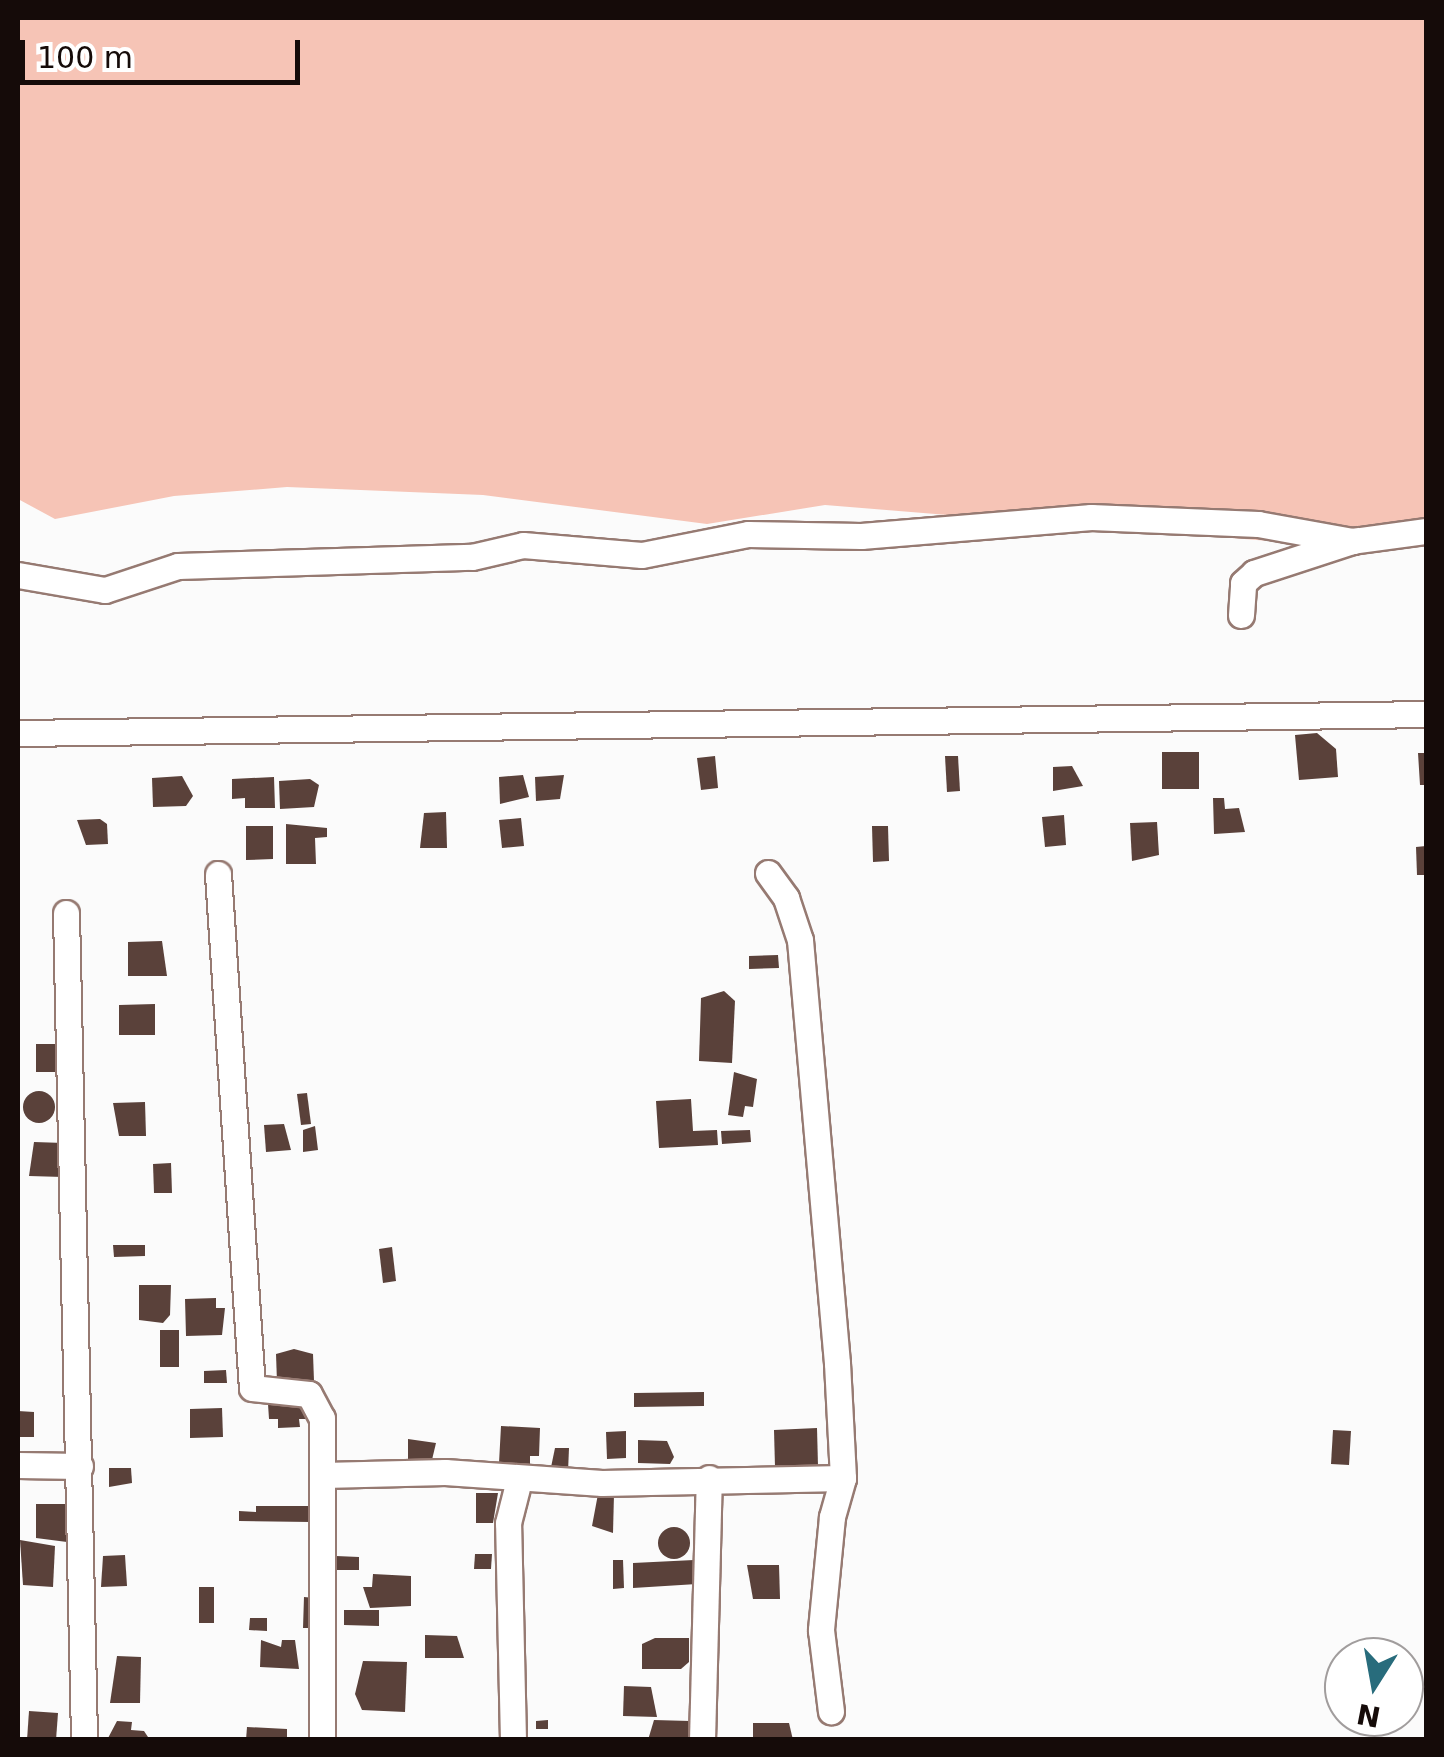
<!DOCTYPE html>
<html>
<head>
<meta charset="utf-8">
<style>
	body { margin:0 }
	#map { position:relative; width:1444px; height:1757px; overflow:hidden; background:#fbfbfb; font-family:"DejaVu Sans",sans-serif }
	div>[style] { position:absolute }
	.green>* { inset:0; background:#f6c4b6 }
	.building>* { inset:0; background:#5a413a }
	.round { border-radius:50% }
	.roads { filter:drop-shadow(2px 0 #967a72) drop-shadow(-2px 0 #967a72) drop-shadow(0 2px #967a72) drop-shadow(0 -2px #967a72) }
	.minor>* { height:25px; margin:-12.5px; padding:0 12.5px; transform-origin:12.5px; border-radius:12.5px; background:#fff }
	span { translate:-50% -50%; white-space:nowrap; text-align:center; line-height:1.15; -webkit-text-stroke:10px #fff; paint-order:stroke }
	.frame { position:absolute; inset:0; border:20px solid #150b09; pointer-events:none }
	.north { position:absolute; left:1324px; top:1637px; width:100px; height:100px; box-sizing:border-box; background:#fff; border:2px solid #a19d9d; border-radius:50%; rotate:191deg; font-size:28px; font-weight:700; line-height:40px; text-align:center; color:#150b09 }
	.north::after { content:''; display:block; margin:auto; width:35px; height:45px; background:#286c7c; clip-path:polygon(50% 0,100% 100%,50% 72%,0 100%) }
	.scale { position:absolute; left:20px; top:40px; width:280px; height:45px; box-sizing:border-box; border:5px solid #150b09; border-top:0; padding-left:12px; font-size:30px; line-height:35px; white-space:nowrap; color:#150b09; -webkit-text-stroke:8px #fff; paint-order:stroke }
</style>
</head>
<body>
<div id="map">
	<div class="green">
		<i style="clip-path:polygon(18px 18px,1426px 18px,1426px 526px,1305px 544px,825px 505px,707px 524px,483px 495px,287px 487px,174px 496px,55px 519px,18px 499px)"></i>
	</div>
	<div class="building">
		<i style="clip-path:polygon(1317px 733px,1336px 749px,1338px 777px,1299px 780px,1295px 735px)"></i>
		<i style="clip-path:polygon(1162px 752px,1199px 752px,1199px 789px,1162px 789px)"></i>
		<i style="clip-path:polygon(1418px 753px,1426px 753px,1426px 785px,1420px 785px)"></i>
		<i style="clip-path:polygon(715px 756px,718px 788px,701px 790px,697px 758px)"></i>
		<i style="clip-path:polygon(945px 756px,958px 756px,960px 791px,947px 792px)"></i>
		<i style="clip-path:polygon(1072px 766px,1083px 786px,1053px 791px,1053px 767px)"></i>
		<i style="clip-path:polygon(523px 775px,529px 797px,500px 804px,499px 777px)"></i>
		<i style="clip-path:polygon(564px 775px,560px 799px,536px 801px,535px 777px)"></i>
		<i style="clip-path:polygon(182px 776px,193px 796px,186px 806px,153px 807px,152px 778px)"></i>
		<i style="clip-path:polygon(274px 777px,275px 808px,245px 808px,245px 798px,232px 799px,232px 779px)"></i>
		<i style="clip-path:polygon(310px 779px,319px 785px,314px 807px,280px 809px,279px 781px)"></i>
		<i style="clip-path:polygon(1213px 798px,1224px 798px,1225px 809px,1239px 808px,1245px 832px,1214px 834px)"></i>
		<i style="clip-path:polygon(446px 812px,447px 848px,420px 848px,424px 813px)"></i>
		<i style="clip-path:polygon(1064px 815px,1066px 845px,1045px 847px,1042px 817px)"></i>
		<i style="clip-path:polygon(521px 818px,524px 846px,502px 848px,499px 820px)"></i>
		<i style="clip-path:polygon(100px 819px,107px 824px,108px 844px,86px 845px,77px 820px)"></i>
		<i style="clip-path:polygon(1157px 822px,1159px 855px,1132px 861px,1130px 823px)"></i>
		<i style="clip-path:polygon(286px 824px,327px 828px,327px 837px,315px 838px,316px 864px,286px 864px)"></i>
		<i style="clip-path:polygon(246px 826px,273px 826px,273px 859px,246px 860px)"></i>
		<i style="clip-path:polygon(872px 826px,888px 826px,889px 861px,873px 862px)"></i>
		<i style="clip-path:polygon(1426px 846px,1426px 875px,1417px 875px,1416px 847px)"></i>
		<i style="clip-path:polygon(162px 941px,167px 976px,128px 976px,128px 942px)"></i>
		<i style="clip-path:polygon(778px 955px,779px 968px,749px 969px,749px 956px)"></i>
		<i style="clip-path:polygon(724px 991px,735px 1001px,732px 1063px,699px 1061px,701px 998px)"></i>
		<i style="clip-path:polygon(155px 1004px,155px 1035px,119px 1035px,119px 1005px)"></i>
		<i style="clip-path:polygon(36px 1044px,64px 1044px,64px 1072px,36px 1072px)"></i>
		<i style="clip-path:polygon(734px 1072px,757px 1079px,753px 1107px,745px 1106px,743px 1117px,728px 1115px)"></i>
		<i class="round" style="left:23px;top:1091px;width:32px;height:32px"></i>
		<i style="clip-path:polygon(307px 1093px,311px 1124px,301px 1125px,297px 1094px)"></i>
		<i style="clip-path:polygon(691px 1099px,693px 1131px,717px 1130px,718px 1145px,659px 1148px,656px 1101px)"></i>
		<i style="clip-path:polygon(145px 1102px,146px 1136px,119px 1136px,113px 1103px)"></i>
		<i style="clip-path:polygon(284px 1124px,291px 1150px,266px 1152px,264px 1125px)"></i>
		<i style="clip-path:polygon(315px 1126px,318px 1150px,303px 1152px,303px 1130px)"></i>
		<i style="clip-path:polygon(750px 1130px,751px 1142px,722px 1144px,721px 1131px)"></i>
		<i style="clip-path:polygon(34px 1142px,64px 1143px,63px 1177px,29px 1176px)"></i>
		<i style="clip-path:polygon(171px 1163px,172px 1193px,154px 1193px,153px 1164px)"></i>
		<i style="clip-path:polygon(113px 1245px,145px 1245px,145px 1256px,114px 1257px)"></i>
		<i style="clip-path:polygon(392px 1247px,396px 1281px,383px 1283px,379px 1249px)"></i>
		<i style="clip-path:polygon(139px 1285px,171px 1285px,170px 1315px,163px 1323px,139px 1320px)"></i>
		<i style="clip-path:polygon(216px 1298px,216px 1308px,225px 1308px,222px 1335px,186px 1336px,185px 1299px)"></i>
		<i style="clip-path:polygon(160px 1330px,179px 1330px,179px 1367px,160px 1367px)"></i>
		<i style="clip-path:polygon(294px 1349px,313px 1354px,314px 1381px,277px 1382px,276px 1354px)"></i>
		<i style="clip-path:polygon(226px 1370px,227px 1383px,204px 1383px,204px 1371px)"></i>
		<i style="clip-path:polygon(704px 1392px,704px 1406px,634px 1407px,634px 1393px)"></i>
		<i style="clip-path:polygon(308px 1402px,309px 1419px,299px 1419px,300px 1427px,278px 1428px,278px 1419px,269px 1419px,268px 1404px)"></i>
		<i style="clip-path:polygon(222px 1408px,223px 1437px,190px 1438px,190px 1409px)"></i>
		<i style="clip-path:polygon(18px 1411px,34px 1412px,34px 1437px,18px 1437px)"></i>
		<i style="clip-path:polygon(501px 1426px,540px 1428px,539px 1456px,530px 1456px,530px 1464px,499px 1463px)"></i>
		<i style="clip-path:polygon(817px 1428px,818px 1466px,775px 1467px,774px 1430px)"></i>
		<i style="clip-path:polygon(1333px 1430px,1351px 1431px,1349px 1465px,1331px 1464px)"></i>
		<i style="clip-path:polygon(626px 1431px,626px 1458px,607px 1459px,606px 1432px)"></i>
		<i style="clip-path:polygon(408px 1439px,436px 1443px,431px 1464px,408px 1464px)"></i>
		<i style="clip-path:polygon(638px 1440px,667px 1441px,674px 1457px,670px 1464px,638px 1463px)"></i>
		<i style="clip-path:polygon(555px 1448px,569px 1448px,568px 1472px,550px 1472px)"></i>
		<i style="clip-path:polygon(109px 1468px,131px 1468px,132px 1483px,109px 1487px)"></i>
		<i style="clip-path:polygon(476px 1493px,498px 1493px,493px 1523px,476px 1523px)"></i>
		<i style="clip-path:polygon(598px 1494px,614px 1494px,613px 1533px,592px 1526px)"></i>
		<i style="clip-path:polygon(36px 1504px,67px 1504px,67px 1542px,36px 1538px)"></i>
		<i style="clip-path:polygon(256px 1506px,311px 1506px,311px 1522px,239px 1521px,239px 1511px,256px 1512px)"></i>
		<i class="round" style="left:658px;top:1527px;width:32px;height:32px"></i>
		<i style="clip-path:polygon(20px 1540px,55px 1546px,53px 1587px,23px 1585px)"></i>
		<i style="clip-path:polygon(475px 1554px,492px 1554px,491px 1569px,474px 1569px)"></i>
		<i style="clip-path:polygon(125px 1555px,127px 1586px,101px 1587px,103px 1556px)"></i>
		<i style="clip-path:polygon(336px 1556px,359px 1557px,359px 1570px,336px 1570px)"></i>
		<i style="clip-path:polygon(613px 1560px,623px 1560px,624px 1588px,613px 1589px)"></i>
		<i style="clip-path:polygon(694px 1560px,697px 1584px,633px 1588px,633px 1563px)"></i>
		<i style="clip-path:polygon(747px 1565px,779px 1565px,780px 1599px,753px 1599px)"></i>
		<i style="clip-path:polygon(373px 1574px,411px 1576px,411px 1606px,370px 1608px,363px 1587px,372px 1587px)"></i>
		<i style="clip-path:polygon(199px 1587px,214px 1587px,214px 1623px,199px 1623px)"></i>
		<i style="clip-path:polygon(304px 1597px,315px 1598px,314px 1628px,303px 1628px)"></i>
		<i style="clip-path:polygon(344px 1610px,379px 1610px,379px 1626px,344px 1625px)"></i>
		<i style="clip-path:polygon(250px 1618px,267px 1618px,267px 1631px,249px 1630px)"></i>
		<i style="clip-path:polygon(425px 1635px,457px 1636px,464px 1658px,425px 1658px)"></i>
		<i style="clip-path:polygon(655px 1638px,689px 1638px,689px 1662px,681px 1669px,642px 1669px,642px 1644px)"></i>
		<i style="clip-path:polygon(261px 1640px,281px 1647px,282px 1640px,295px 1640px,299px 1669px,260px 1667px)"></i>
		<i style="clip-path:polygon(117px 1656px,141px 1657px,140px 1703px,110px 1703px)"></i>
		<i style="clip-path:polygon(363px 1661px,407px 1662px,405px 1712px,362px 1710px,355px 1694px)"></i>
		<i style="clip-path:polygon(624px 1686px,651px 1687px,657px 1717px,623px 1716px)"></i>
		<i style="clip-path:polygon(29px 1711px,58px 1713px,56px 1740px,27px 1740px)"></i>
		<i style="clip-path:polygon(548px 1720px,548px 1729px,536px 1729px,536px 1721px)"></i>
		<i style="clip-path:polygon(654px 1720px,690px 1721px,690px 1740px,648px 1740px)"></i>
		<i style="clip-path:polygon(117px 1721px,132px 1722px,131px 1730px,144px 1731px,150px 1740px,107px 1740px)"></i>
		<i style="clip-path:polygon(753px 1723px,789px 1723px,793px 1740px,753px 1740px)"></i>
		<i style="clip-path:polygon(247px 1727px,287px 1729px,287px 1740px,246px 1740px)"></i>
	</div>
	<div class="roads">
		<div class="minor">
			<i style="left:18px;top:575px;width:88px;rotate:9.8deg"></i>
			<i style="left:105px;top:590px;width:77px;rotate:-18.2deg"></i>
			<i style="left:178px;top:566px;width:294px;rotate:-1.8deg"></i>
			<i style="left:472px;top:557px;width:52px;rotate:-13.2deg"></i>
			<i style="left:523px;top:545px;width:119px;rotate:4.8deg"></i>
			<i style="left:642px;top:555px;width:108px;rotate:-11.2deg"></i>
			<i style="left:748px;top:534px;width:113px;rotate:1deg"></i>
			<i style="left:861px;top:536px;width:231px;rotate:-4.7deg"></i>
			<i style="left:1091px;top:517px;width:167px;rotate:2.4deg"></i>
			<i style="left:1258px;top:524px;width:96px;rotate:10.3deg"></i>
			<i style="left:1352px;top:541px;width:75px;rotate:-7.7deg"></i>
			<i style="left:1241px;top:615px;width:32px;rotate:-86deg"></i>
			<i style="left:1243px;top:583px;width:15px;rotate:-42deg"></i>
			<i style="left:1254px;top:573px;width:103px;rotate:-18.1deg"></i>
			<i style="left:18px;top:733px;width:1408px;rotate:-0.77deg"></i>
			<i style="left:768px;top:873px;width:31px;rotate:54deg"></i>
			<i style="left:786px;top:898px;width:44px;rotate:71.6deg"></i>
			<i style="left:800px;top:940px;width:425px;rotate:85deg"></i>
			<i style="left:837px;top:1363px;width:115px;rotate:87deg"></i>
			<i style="left:843px;top:1478px;width:41px;rotate:105.8deg"></i>
			<i style="left:832px;top:1517px;width:114px;rotate:95.6deg"></i>
			<i style="left:821px;top:1630px;width:82px;rotate:83deg"></i>
			<i style="left:218px;top:874px;width:515px;rotate:86.22deg"></i>
			<i style="left:252px;top:1388px;width:57px;rotate:6deg"></i>
			<i style="left:309px;top:1394px;width:27px;rotate:62deg"></i>
			<i style="left:322px;top:1418px;width:322px;rotate:90deg"></i>
			<i style="left:66px;top:913px;width:827px;rotate:88.75deg"></i>
			<i style="left:18px;top:1465px;width:62px;rotate:0.9deg"></i>
			<i style="left:323px;top:1475px;width:122px;rotate:-1.4deg"></i>
			<i style="left:445px;top:1472px;width:157px;rotate:4deg"></i>
			<i style="left:602px;top:1483px;width:241px;rotate:-1.2deg"></i>
			<i style="left:513px;top:1740px;width:217px;rotate:-91.3deg"></i>
			<i style="left:508px;top:1523px;width:44px;rotate:-75.7deg"></i>
			<i style="left:702px;top:1740px;width:262px;rotate:-88.5deg"></i>
		</div>
	</div>
	<div class="frame"></div>
	<div class="north">N</div>
	<div class="scale">100 m</div>
</div>
</body>
</html>
